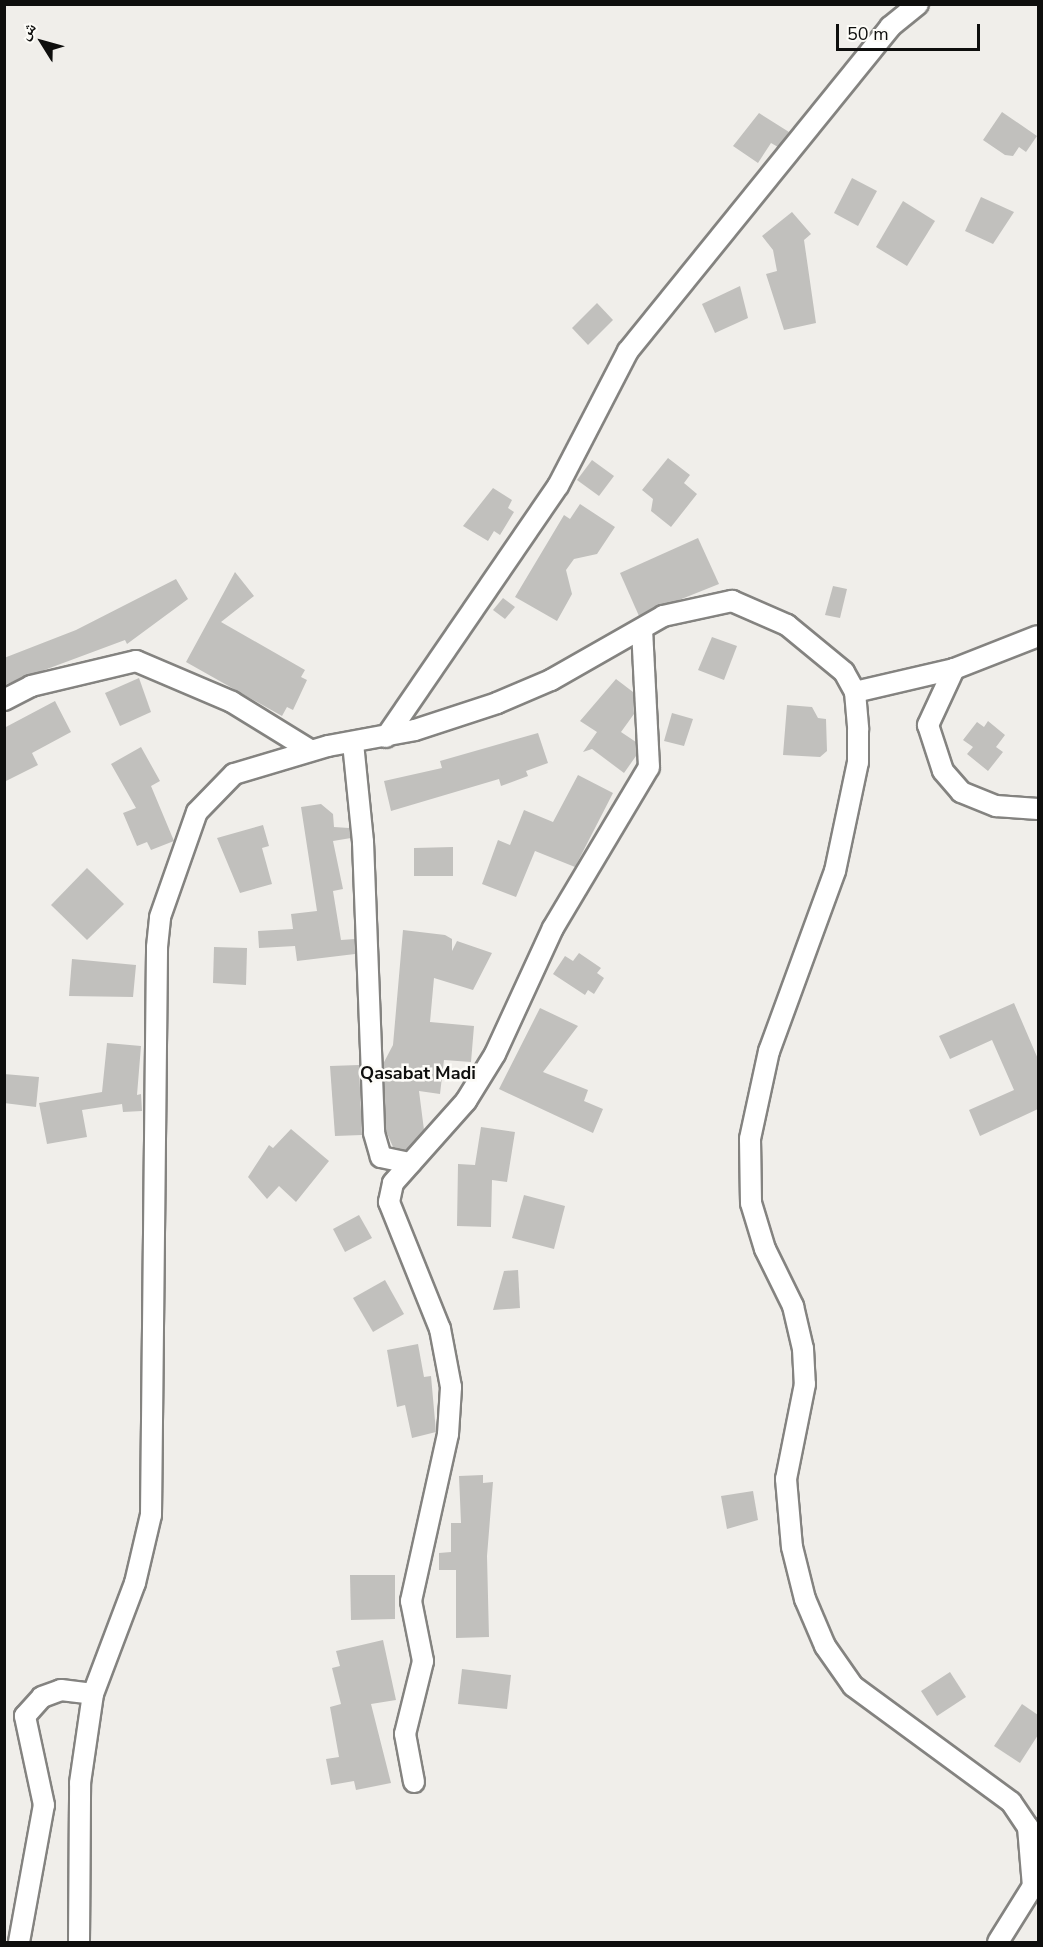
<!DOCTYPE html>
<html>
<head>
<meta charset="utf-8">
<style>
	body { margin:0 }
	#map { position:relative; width:1043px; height:1947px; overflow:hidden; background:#f0eeea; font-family:"Nunito Sans","Noto Naskh Arabic",sans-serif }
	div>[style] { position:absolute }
	.building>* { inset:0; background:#c1c0bd }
	.roads { filter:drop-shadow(2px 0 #848380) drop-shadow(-2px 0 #848380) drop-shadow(0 2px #848380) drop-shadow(0 -2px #848380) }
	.minor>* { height:20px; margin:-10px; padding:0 10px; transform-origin:10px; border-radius:10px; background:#fff }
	span { translate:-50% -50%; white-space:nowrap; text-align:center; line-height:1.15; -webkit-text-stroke:5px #fdfcf8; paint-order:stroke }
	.quarter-label { font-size:18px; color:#0e0e0d; font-weight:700 }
	.frame { position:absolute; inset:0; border:6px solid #0e0e0d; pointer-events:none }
	.north { position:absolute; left:12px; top:12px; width:60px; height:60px; -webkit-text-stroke:4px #fdfcf8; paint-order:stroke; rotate:307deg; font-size:16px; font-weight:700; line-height:24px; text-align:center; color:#0e0e0d }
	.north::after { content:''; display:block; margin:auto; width:21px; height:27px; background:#0e0e0d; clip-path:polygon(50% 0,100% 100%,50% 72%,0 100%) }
	.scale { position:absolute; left:836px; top:24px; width:144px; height:27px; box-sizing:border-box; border:3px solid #0e0e0d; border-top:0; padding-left:8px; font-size:18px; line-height:21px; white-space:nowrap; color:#0e0e0d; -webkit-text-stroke:4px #fdfcf8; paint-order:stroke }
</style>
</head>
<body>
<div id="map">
	<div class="building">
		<i style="clip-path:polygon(1002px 112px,1037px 136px,1026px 152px,1019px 147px,1013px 156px,1005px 155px,983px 140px)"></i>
		<i style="clip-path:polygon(759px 113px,789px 132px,778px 147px,771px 143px,758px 163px,733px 146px)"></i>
		<i style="clip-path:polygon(852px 178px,877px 191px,858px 226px,834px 213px)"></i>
		<i style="clip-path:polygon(981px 197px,1014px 212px,993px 244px,965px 231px)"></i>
		<i style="clip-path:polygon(903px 201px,935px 221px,907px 266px,876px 247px)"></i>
		<i style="clip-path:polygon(792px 212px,811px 234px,804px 240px,816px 323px,784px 330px,766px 274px,777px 271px,773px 250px,762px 236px)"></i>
		<i style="clip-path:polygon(740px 286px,748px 318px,715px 333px,702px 304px)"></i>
		<i style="clip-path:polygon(597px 303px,613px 320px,588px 345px,572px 328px)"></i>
		<i style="clip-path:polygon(668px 458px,690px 475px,684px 483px,697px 494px,671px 527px,651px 511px,653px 499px,642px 490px)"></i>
		<i style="clip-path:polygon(592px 460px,614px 476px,599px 496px,577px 480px)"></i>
		<i style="clip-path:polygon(493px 488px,512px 500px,508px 508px,514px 512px,500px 535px,494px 531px,488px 541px,463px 526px)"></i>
		<i style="clip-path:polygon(580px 504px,615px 527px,597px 554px,574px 559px,566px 570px,572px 594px,557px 621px,515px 597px,564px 515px,570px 519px)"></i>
		<i style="clip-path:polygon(698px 538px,719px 584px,639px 616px,620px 573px)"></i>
		<i style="clip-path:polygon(235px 572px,254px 596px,221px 622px,305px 670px,301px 677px,307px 680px,293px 710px,287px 707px,282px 716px,186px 662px)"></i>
		<i style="clip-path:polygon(176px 579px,188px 599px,127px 644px,125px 640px,4px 685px,4px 658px,76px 630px)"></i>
		<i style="clip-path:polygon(833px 586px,847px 589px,840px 618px,825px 615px)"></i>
		<i style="clip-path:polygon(503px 598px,515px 607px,505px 619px,493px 610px)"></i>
		<i style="clip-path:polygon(712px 637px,737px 646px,724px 680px,698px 670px)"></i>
		<i style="clip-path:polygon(139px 678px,151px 712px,120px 726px,105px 693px)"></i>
		<i style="clip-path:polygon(616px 679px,633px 692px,634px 714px,621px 732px,636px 742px,636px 756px,624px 773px,592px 749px,583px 752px,597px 732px,580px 721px)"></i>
		<i style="clip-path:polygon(55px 701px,71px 732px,32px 753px,38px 765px,4px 782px,4px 728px)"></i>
		<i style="clip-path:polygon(787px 705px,812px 707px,818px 718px,826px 719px,827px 751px,820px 757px,783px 755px)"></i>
		<i style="clip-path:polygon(672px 713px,693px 719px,684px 746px,664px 741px)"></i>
		<i style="clip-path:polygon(988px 721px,1005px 735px,996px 747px,1003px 752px,988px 771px,967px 754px,973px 747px,963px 740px,977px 722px,984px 727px)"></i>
		<i style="clip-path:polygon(538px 733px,548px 763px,526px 771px,528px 776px,501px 786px,499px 779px,391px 811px,384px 781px,442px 768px,440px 761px)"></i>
		<i style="clip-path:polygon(141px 747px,160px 781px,151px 786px,174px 841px,151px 850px,147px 842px,137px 846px,123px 813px,136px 808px,111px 764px)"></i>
		<i style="clip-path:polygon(578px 775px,613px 793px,575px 867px,535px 851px,516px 897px,482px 884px,498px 840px,510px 845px,524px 810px,553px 822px)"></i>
		<i style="clip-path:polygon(321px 804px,333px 814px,334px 827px,349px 828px,351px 838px,333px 841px,343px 889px,333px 891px,341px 940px,355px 939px,355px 954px,297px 961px,295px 946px,259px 948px,258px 931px,293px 929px,291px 914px,317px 911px,301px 807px)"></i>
		<i style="clip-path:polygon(263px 825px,269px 846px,262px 848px,272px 884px,240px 893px,217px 838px)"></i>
		<i style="clip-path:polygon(453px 847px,453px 876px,414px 876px,414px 848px)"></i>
		<i style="clip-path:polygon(87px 868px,124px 904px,87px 940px,51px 905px)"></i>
		<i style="clip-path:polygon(403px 930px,445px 935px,452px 939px,452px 951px,457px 941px,492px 953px,473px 990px,434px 978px,430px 1022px,474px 1026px,471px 1062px,444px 1060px,440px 1094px,419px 1091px,424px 1130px,406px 1150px,393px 1147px,386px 1131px,383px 1064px,393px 1045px)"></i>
		<i style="clip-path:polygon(214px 947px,247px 948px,246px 985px,213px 983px)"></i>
		<i style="clip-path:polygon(579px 953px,601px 968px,597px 973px,604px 978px,594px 994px,588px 990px,585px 995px,553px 974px,565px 956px,573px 961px)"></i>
		<i style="clip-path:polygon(72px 959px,136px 965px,133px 997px,69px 996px)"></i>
		<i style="clip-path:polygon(1014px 1003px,1038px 1059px,1038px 1109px,980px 1136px,969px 1110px,1014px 1090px,992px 1040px,950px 1059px,939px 1036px)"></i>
		<i style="clip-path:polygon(540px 1008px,578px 1026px,543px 1072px,588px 1090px,584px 1101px,603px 1109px,593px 1133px,499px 1089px)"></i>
		<i style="clip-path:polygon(107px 1043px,141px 1046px,137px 1095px,141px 1094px,142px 1111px,123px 1112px,122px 1104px,82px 1110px,87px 1137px,47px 1144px,39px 1103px,102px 1092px)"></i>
		<i style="clip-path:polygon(359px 1065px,362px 1135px,335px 1136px,330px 1066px)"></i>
		<i style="clip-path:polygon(4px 1074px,39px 1077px,36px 1107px,4px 1103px)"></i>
		<i style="clip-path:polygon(481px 1127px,515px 1132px,507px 1182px,492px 1180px,491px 1227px,457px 1226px,458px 1164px,475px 1165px)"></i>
		<i style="clip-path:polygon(291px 1129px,329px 1161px,296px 1202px,279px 1186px,267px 1199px,248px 1177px,269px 1145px,273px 1148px)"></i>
		<i style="clip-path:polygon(524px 1195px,565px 1206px,554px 1249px,512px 1238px)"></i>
		<i style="clip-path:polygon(359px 1215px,372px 1238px,345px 1252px,333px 1229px)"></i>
		<i style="clip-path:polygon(518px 1270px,520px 1308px,493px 1310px,504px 1271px)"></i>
		<i style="clip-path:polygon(385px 1280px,404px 1314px,373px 1332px,353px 1298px)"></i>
		<i style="clip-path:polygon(418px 1344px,424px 1377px,431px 1376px,436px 1432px,412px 1438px,405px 1405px,397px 1407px,387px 1350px)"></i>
		<i style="clip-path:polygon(483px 1475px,483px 1483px,493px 1482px,487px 1556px,489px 1637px,456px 1638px,456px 1570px,439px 1570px,439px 1553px,451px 1552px,451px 1523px,461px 1523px,459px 1476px)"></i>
		<i style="clip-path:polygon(753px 1491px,758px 1520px,727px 1529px,721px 1496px)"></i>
		<i style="clip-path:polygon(350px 1575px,395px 1575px,395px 1619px,351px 1620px)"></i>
		<i style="clip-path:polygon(383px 1640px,396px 1700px,371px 1704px,391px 1783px,356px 1790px,354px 1781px,331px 1785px,326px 1759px,339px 1757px,330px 1707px,341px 1704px,332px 1668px,340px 1666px,336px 1651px)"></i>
		<i style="clip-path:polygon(462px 1669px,511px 1675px,507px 1709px,458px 1704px)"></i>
		<i style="clip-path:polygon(950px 1672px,966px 1697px,937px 1716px,921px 1691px)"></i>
		<i style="clip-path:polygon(1022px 1704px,1038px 1715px,1038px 1735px,1020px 1763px,994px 1746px)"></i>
	</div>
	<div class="roads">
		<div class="minor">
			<i style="left:954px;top:669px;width:62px;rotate:114.9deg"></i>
			<i style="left:928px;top:725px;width:48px;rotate:71.9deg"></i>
			<i style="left:943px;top:771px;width:28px;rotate:49deg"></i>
			<i style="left:961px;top:792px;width:38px;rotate:22deg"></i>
			<i style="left:996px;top:806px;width:42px;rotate:4.1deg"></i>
			<i style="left:855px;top:692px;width:102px;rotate:-13.1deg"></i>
			<i style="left:954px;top:669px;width:90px;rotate:-21.4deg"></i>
			<i style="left:4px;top:700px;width:30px;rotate:-27deg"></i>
			<i style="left:31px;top:686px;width:108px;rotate:-13.4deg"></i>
			<i style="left:136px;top:661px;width:104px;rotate:23.1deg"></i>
			<i style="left:232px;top:702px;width:92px;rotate:31.6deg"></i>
			<i style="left:386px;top:737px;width:304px;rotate:-55.6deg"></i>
			<i style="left:558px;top:486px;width:152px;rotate:-62.6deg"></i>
			<i style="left:628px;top:351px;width:417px;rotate:-51deg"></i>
			<i style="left:890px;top:27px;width:36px;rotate:-39deg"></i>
			<i style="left:353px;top:743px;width:100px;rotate:84.2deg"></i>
			<i style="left:363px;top:842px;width:291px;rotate:87.8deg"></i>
			<i style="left:374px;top:1133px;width:25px;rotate:74deg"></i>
			<i style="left:381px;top:1157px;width:30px;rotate:12deg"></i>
			<i style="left:414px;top:1782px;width:49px;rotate:-100.6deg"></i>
			<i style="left:405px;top:1734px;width:75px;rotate:-76.1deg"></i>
			<i style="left:423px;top:1661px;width:61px;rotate:-101.3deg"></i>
			<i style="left:411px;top:1601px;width:171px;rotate:-77.5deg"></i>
			<i style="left:448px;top:1434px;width:47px;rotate:-86.3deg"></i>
			<i style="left:451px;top:1387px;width:59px;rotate:-100.7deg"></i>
			<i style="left:440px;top:1329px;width:137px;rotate:-111.9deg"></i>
			<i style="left:389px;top:1202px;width:19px;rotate:-78deg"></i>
			<i style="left:393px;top:1183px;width:110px;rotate:-48.3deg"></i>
			<i style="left:466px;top:1101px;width:55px;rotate:-58.3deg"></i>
			<i style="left:495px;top:1054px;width:139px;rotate:-65.3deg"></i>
			<i style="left:553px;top:928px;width:187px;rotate:-59.2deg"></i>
			<i style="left:649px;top:767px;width:138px;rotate:-92.9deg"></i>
			<i style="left:19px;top:1942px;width:139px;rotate:-79.7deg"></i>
			<i style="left:44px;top:1805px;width:91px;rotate:-102.1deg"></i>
			<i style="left:25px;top:1716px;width:25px;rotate:-48deg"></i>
			<i style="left:42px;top:1697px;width:20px;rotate:-20deg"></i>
			<i style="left:61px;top:1690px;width:32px;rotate:7deg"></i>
			<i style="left:79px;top:1942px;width:159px;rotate:-89.6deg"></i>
			<i style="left:80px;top:1783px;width:90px;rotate:-81.7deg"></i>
			<i style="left:93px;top:1694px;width:119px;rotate:-69.3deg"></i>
			<i style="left:135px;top:1583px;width:70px;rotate:-76.8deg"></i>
			<i style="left:151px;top:1515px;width:568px;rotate:-89.39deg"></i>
			<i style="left:157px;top:947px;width:30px;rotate:-84deg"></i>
			<i style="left:160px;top:917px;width:111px;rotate:-70.6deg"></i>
			<i style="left:197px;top:812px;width:53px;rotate:-45.8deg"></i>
			<i style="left:234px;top:774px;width:98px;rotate:-16.6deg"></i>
			<i style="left:328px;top:746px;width:88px;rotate:-10.4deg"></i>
			<i style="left:415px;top:730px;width:86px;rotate:-18.2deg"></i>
			<i style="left:497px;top:703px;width:59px;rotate:-23.1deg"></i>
			<i style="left:551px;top:680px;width:129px;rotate:-29.7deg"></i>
			<i style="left:663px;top:616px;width:71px;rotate:-12.3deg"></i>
			<i style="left:732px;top:601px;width:60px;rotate:23.6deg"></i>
			<i style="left:787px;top:625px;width:74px;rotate:39.5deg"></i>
			<i style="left:844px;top:672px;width:23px;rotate:61deg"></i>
			<i style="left:855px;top:692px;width:38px;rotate:85deg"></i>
			<i style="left:858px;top:730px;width:32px;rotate:90deg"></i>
			<i style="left:858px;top:762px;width:111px;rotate:101.9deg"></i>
			<i style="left:835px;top:871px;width:192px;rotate:110.1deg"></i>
			<i style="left:769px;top:1051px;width:90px;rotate:102.2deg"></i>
			<i style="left:750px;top:1139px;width:64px;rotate:89.1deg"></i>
			<i style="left:751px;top:1203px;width:48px;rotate:73.1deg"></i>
			<i style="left:765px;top:1249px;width:64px;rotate:63.8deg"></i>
			<i style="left:793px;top:1306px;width:44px;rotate:76.9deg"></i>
			<i style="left:803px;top:1349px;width:35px;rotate:87deg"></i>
			<i style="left:805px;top:1384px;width:97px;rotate:101.3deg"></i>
			<i style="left:786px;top:1479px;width:68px;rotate:85deg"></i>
			<i style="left:792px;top:1547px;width:54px;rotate:76deg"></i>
			<i style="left:805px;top:1599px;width:51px;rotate:66.9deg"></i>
			<i style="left:825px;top:1646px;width:49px;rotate:55deg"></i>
			<i style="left:853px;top:1686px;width:196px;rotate:36.3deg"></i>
			<i style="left:1011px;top:1802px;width:30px;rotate:56deg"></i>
			<i style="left:1028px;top:1827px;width:59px;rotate:85.2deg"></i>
			<i style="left:1033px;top:1886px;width:66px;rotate:122deg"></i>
		</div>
	</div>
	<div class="quarter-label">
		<span style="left:418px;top:1073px">Qasabat Madi</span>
	</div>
	<div class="frame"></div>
	<div class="north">ش</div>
	<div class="scale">50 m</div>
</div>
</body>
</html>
